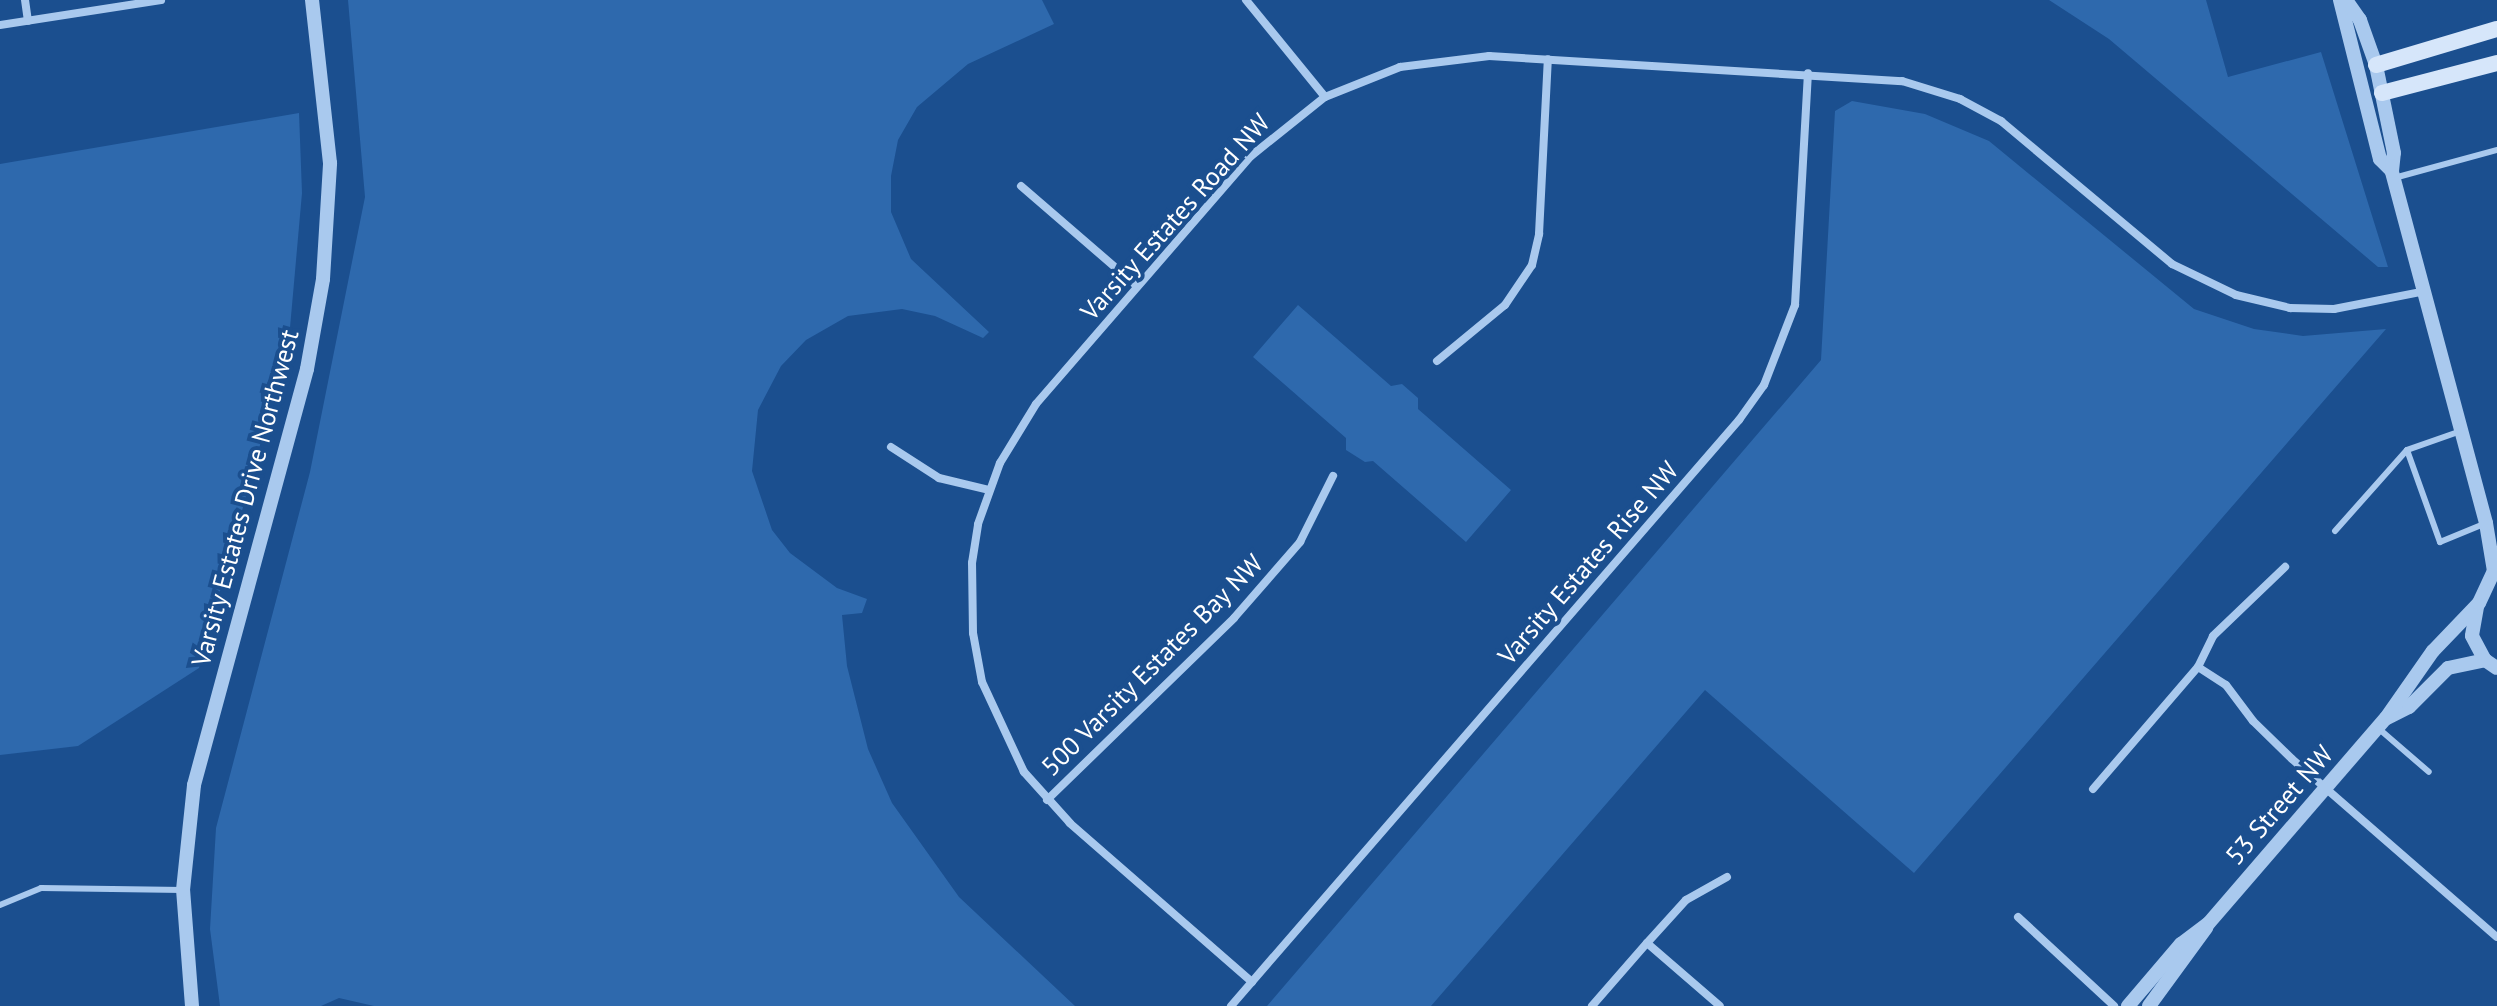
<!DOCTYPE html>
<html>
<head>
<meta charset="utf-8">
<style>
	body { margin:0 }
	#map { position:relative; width:2497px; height:1006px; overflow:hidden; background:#1b4f8f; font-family:"PT Sans",sans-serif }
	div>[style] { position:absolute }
	.green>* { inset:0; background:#2e69ad }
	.service>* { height:6px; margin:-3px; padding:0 3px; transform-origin:3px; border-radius:3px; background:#a9c9ee }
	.minor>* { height:8px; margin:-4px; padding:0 4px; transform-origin:4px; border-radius:4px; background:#a9c9ee }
	.tertiary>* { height:14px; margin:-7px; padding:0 7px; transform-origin:7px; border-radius:7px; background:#a9c9ee }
	.secondary>* { height:16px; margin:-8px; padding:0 8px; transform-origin:8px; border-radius:8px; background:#d6e6fa }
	span { translate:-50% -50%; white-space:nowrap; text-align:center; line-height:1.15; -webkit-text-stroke:8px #1b4f8f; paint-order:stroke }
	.street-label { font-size:26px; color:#fff }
</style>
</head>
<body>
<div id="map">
	<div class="green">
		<i style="clip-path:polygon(348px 0,1042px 0,1054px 24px,968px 64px,917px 107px,898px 140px,891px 176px,891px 212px,911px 259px,989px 332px,983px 338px,935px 316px,902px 309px,848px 316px,806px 340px,781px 366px,758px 410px,752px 471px,772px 530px,790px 553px,837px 588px,867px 599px,862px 613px,842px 615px,847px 666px,868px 749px,892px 803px,959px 897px,1075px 1006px,374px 1006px,339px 998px,321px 1006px,220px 1006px,210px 929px,216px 828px,310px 472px,365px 197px)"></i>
		<i style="clip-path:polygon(2049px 0,2206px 0,2228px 77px,2321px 52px,2388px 267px,2378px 267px,2109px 39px)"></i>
		<i style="clip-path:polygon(1852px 101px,1925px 114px,1989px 141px,2194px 309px,2254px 329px,2303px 336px,2386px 329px,1914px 873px,1705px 690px,1431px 1006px,1267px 1006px,1821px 360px,1835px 111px)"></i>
		<i style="clip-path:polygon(299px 113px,302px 193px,289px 339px,199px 668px,78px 746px,0 755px,0 164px)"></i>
		<i style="clip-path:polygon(1298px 305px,1391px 386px,1402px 384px,1418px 398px,1418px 409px,1511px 490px,1466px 542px,1373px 461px,1365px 462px,1346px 450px,1346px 438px,1253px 357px)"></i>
	</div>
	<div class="service">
		<i style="left:2394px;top:178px;width:107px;rotate:-15.2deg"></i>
		<i style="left:2461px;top:431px;width:57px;rotate:160.6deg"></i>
		<i style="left:2407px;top:450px;width:98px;rotate:70.3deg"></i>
		<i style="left:2440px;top:542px;width:50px;rotate:-22.4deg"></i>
		<i style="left:2335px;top:531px;width:108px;rotate:-48.4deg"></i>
		<i style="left:2378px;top:728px;width:67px;rotate:40.8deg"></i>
		<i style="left:0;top:905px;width:44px;rotate:-22.5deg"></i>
		<i style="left:41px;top:888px;width:142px;rotate:0.8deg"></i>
	</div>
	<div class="minor">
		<i style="left:25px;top:0;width:21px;rotate:82deg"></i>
		<i style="left:1246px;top:0;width:125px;rotate:50.8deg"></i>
		<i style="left:0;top:25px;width:163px;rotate:-8.8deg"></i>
		<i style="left:1021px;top:186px;width:153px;rotate:40.8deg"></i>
		<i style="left:1437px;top:361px;width:88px;rotate:-39.5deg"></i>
		<i style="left:1505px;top:305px;width:48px;rotate:-56deg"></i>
		<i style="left:1532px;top:265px;width:32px;rotate:-77deg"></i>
		<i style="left:1539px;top:234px;width:175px;rotate:-87.1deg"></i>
		<i style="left:891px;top:447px;width:57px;rotate:32.9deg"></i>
		<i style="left:939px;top:478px;width:51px;rotate:13.5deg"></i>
		<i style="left:2198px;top:667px;width:33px;rotate:33deg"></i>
		<i style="left:2226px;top:685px;width:45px;rotate:53.1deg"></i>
		<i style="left:2253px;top:721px;width:54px;rotate:44.3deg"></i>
		<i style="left:2292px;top:759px;width:271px;rotate:41deg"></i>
		<i style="left:2093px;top:789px;width:161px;rotate:-49.3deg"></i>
		<i style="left:2198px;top:667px;width:34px;rotate:-64deg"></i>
		<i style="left:2213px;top:636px;width:100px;rotate:-43.8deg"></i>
		<i style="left:1047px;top:800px;width:261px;rotate:-44.2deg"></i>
		<i style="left:1234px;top:618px;width:101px;rotate:-49deg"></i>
		<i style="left:1300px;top:542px;width:74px;rotate:-63.4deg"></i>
		<i style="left:2018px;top:917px;width:131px;rotate:42.8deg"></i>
		<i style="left:1647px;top:943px;width:58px;rotate:-47.8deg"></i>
		<i style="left:1686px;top:900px;width:47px;rotate:-29.3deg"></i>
		<i style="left:1252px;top:982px;width:242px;rotate:-138.9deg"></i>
		<i style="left:1070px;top:823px;width:69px;rotate:-132deg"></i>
		<i style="left:1024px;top:772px;width:99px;rotate:-115deg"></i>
		<i style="left:982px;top:682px;width:50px;rotate:-100.4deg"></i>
		<i style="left:973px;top:633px;width:70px;rotate:-90.8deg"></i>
		<i style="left:972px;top:563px;width:39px;rotate:-81deg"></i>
		<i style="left:978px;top:524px;width:65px;rotate:-70.2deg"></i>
		<i style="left:1000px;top:463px;width:69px;rotate:-58.6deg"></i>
		<i style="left:1036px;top:404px;width:328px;rotate:-49.1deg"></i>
		<i style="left:1251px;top:156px;width:95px;rotate:-38.6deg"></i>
		<i style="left:1325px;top:97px;width:81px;rotate:-21.8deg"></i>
		<i style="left:1400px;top:67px;width:90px;rotate:-7deg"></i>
		<i style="left:1489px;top:56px;width:414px;rotate:3.5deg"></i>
		<i style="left:1902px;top:81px;width:61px;rotate:17.2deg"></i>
		<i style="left:1960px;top:99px;width:47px;rotate:28.2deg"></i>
		<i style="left:2001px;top:121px;width:223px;rotate:39.9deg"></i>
		<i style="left:2172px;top:264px;width:71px;rotate:25.8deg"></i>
		<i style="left:2236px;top:295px;width:56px;rotate:13.5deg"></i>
		<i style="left:2290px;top:308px;width:44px;rotate:1.3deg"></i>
		<i style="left:2334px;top:309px;width:89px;rotate:-11.1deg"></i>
		<i style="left:1231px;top:1006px;width:776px;rotate:-49.08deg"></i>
		<i style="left:1739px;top:420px;width:43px;rotate:-54.5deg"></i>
		<i style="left:1764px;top:385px;width:86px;rotate:-68.8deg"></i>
		<i style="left:1795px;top:305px;width:232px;rotate:-86.8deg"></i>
		<i style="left:1592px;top:1006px;width:84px;rotate:-48.9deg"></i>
		<i style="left:1647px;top:943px;width:96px;rotate:40.8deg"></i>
	</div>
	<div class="tertiary">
		<i style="left:2340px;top:0;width:164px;rotate:75.9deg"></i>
		<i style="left:2380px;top:159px;width:17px;rotate:45deg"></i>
		<i style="left:2477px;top:607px;width:29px;rotate:100deg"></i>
		<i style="left:2472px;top:636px;width:27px;rotate:62deg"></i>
		<i style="left:2485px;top:660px;width:14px;rotate:34deg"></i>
		<i style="left:2387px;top:718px;width:25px;rotate:-27deg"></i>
		<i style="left:2409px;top:707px;width:55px;rotate:-45deg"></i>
		<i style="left:2448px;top:668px;width:38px;rotate:-12deg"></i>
		<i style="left:192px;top:1006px;width:116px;rotate:-94.4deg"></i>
		<i style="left:183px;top:890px;width:106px;rotate:-84deg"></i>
		<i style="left:194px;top:785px;width:431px;rotate:-74.8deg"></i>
		<i style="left:307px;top:369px;width:91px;rotate:-79.9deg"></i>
		<i style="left:323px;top:279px;width:116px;rotate:-86.5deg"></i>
		<i style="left:330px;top:163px;width:164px;rotate:-96.3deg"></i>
		<i style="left:2128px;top:1006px;width:82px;rotate:-49.5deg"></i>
		<i style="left:2181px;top:944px;width:34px;rotate:-37deg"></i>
		<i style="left:2208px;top:924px;width:272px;rotate:-49.2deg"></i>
		<i style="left:2386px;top:718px;width:82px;rotate:-55deg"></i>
		<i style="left:2433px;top:651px;width:66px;rotate:-46.2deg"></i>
		<i style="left:2479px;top:603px;width:35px;rotate:-65deg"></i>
		<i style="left:2494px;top:571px;width:49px;rotate:-99.5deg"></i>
		<i style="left:2486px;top:523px;width:364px;rotate:-105deg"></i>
		<i style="left:2392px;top:171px;width:18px;rotate:-84deg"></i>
		<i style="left:2394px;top:153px;width:90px;rotate:-101.6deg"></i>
		<i style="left:2376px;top:65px;width:48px;rotate:-109.6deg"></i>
		<i style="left:2360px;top:20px;width:24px;rotate:-125deg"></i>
		<i style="left:2149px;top:1006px;width:97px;rotate:-53.8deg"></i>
	</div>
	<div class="secondary">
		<i style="left:2376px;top:65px;width:126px;rotate:-16.6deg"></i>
		<i style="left:2382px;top:93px;width:119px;rotate:-14.6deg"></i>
	</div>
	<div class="street-label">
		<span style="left:1175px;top:217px;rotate:-48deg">Varsity Estates Road NW</span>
		<span style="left:245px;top:498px;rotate:-75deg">Varsity Estates Drive Northwest</span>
		<span style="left:1588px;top:563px;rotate:-49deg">Varsity Estates Rise NW</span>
		<span style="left:1152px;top:665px;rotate:-45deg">500 Varsity Estates Bay NW</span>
		<span style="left:2279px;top:805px;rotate:-49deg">53 Street NW</span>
	</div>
</div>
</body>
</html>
